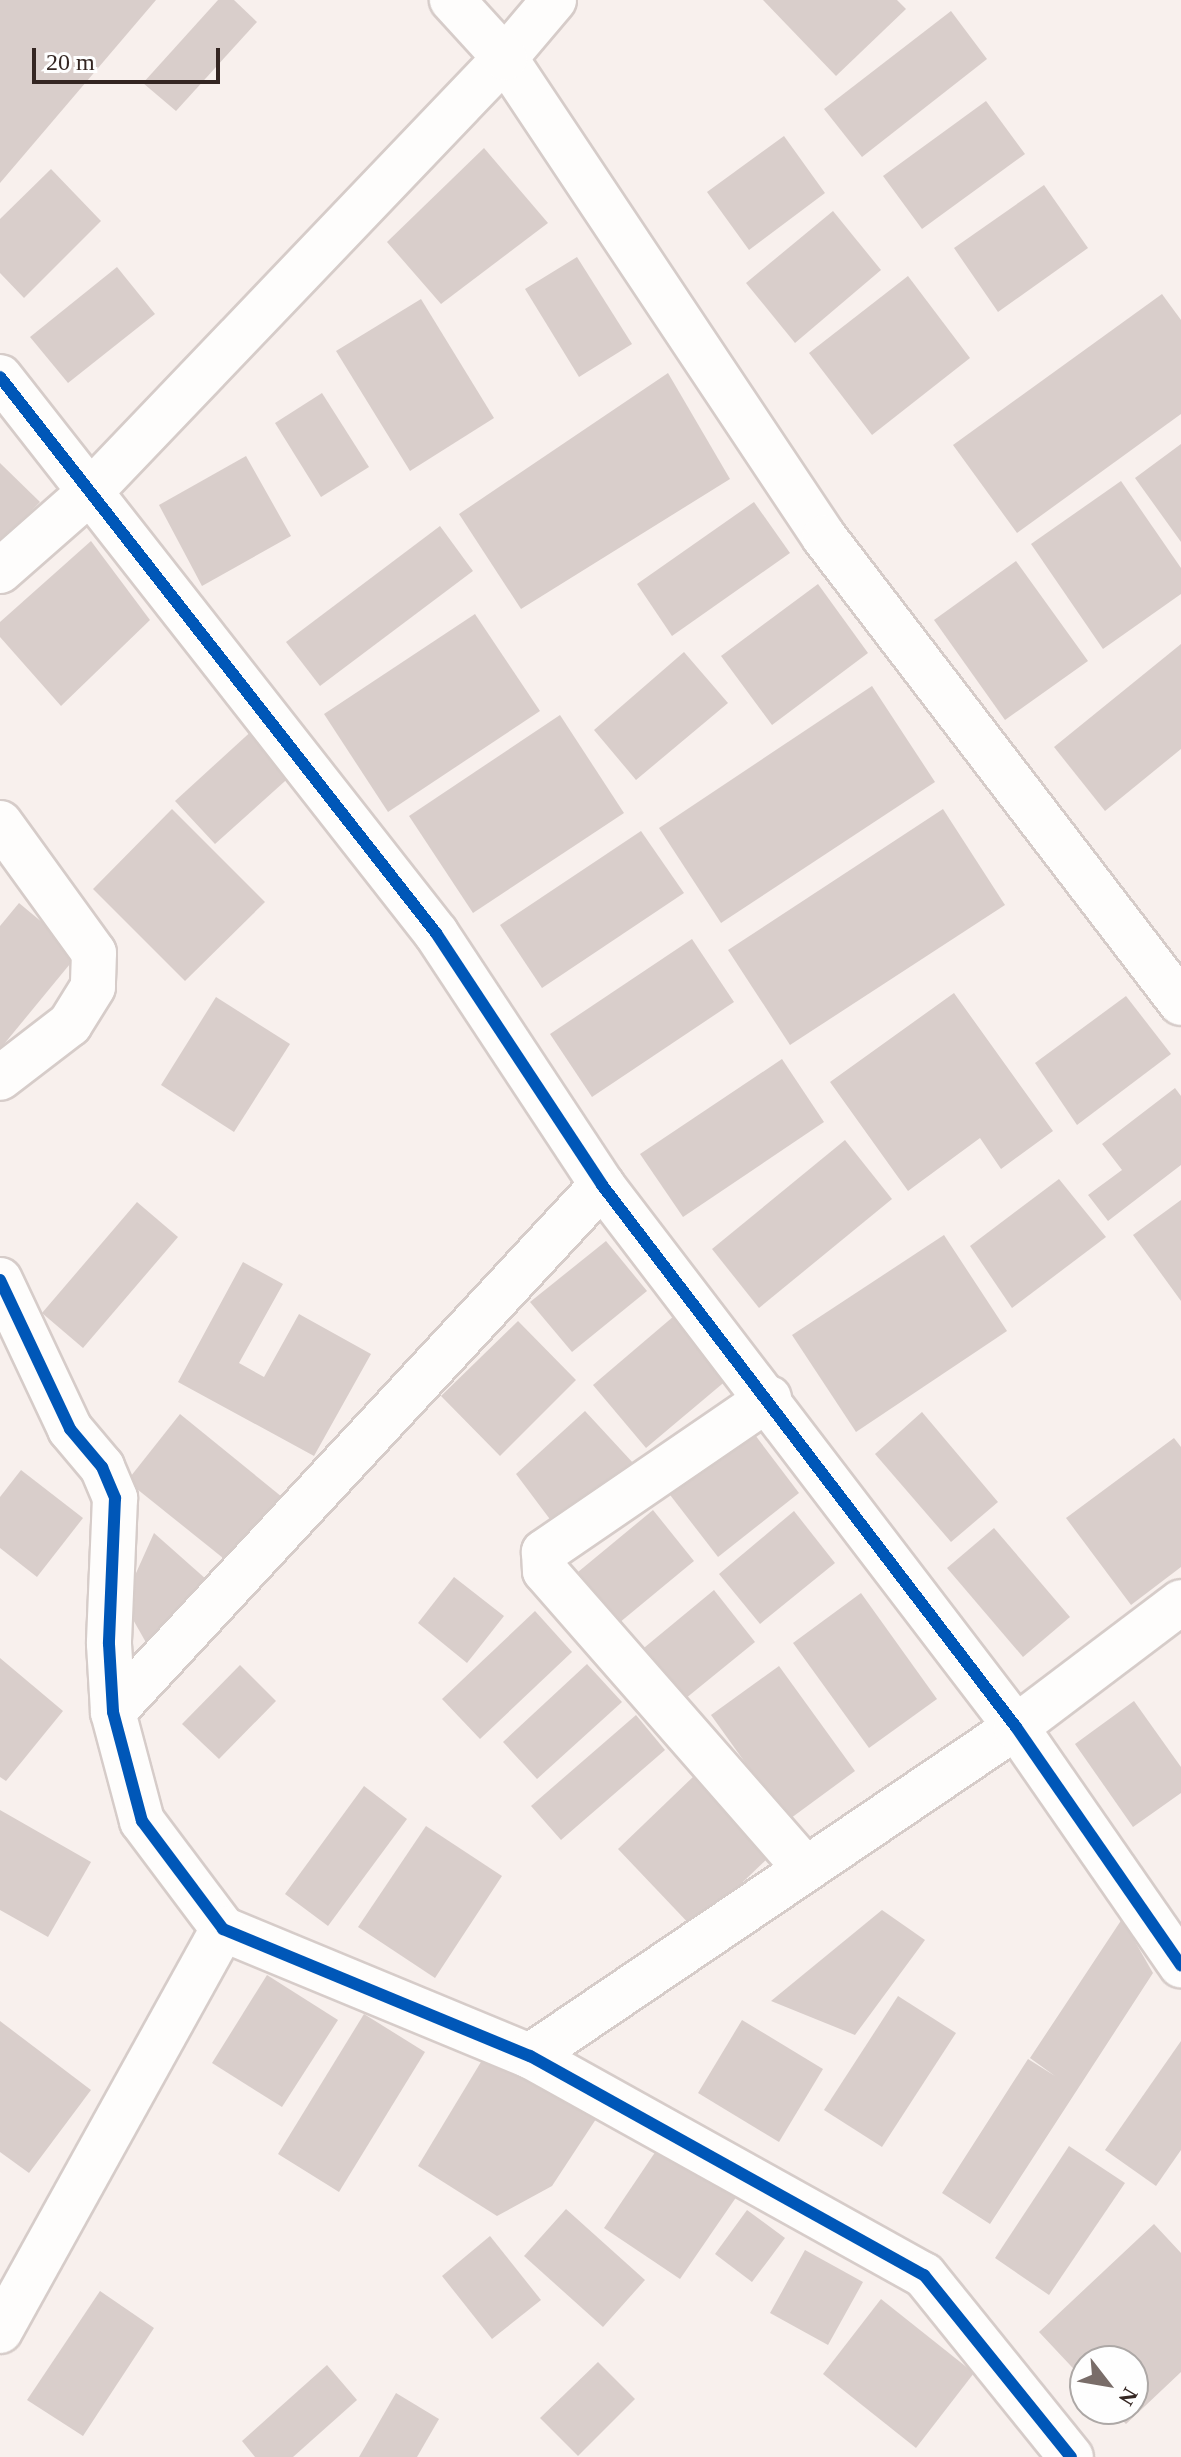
<!DOCTYPE html>
<html>
<head>
<meta charset="utf-8">
<style>
	body { margin:0 }
	#map { position:relative; width:1181px; height:2457px; overflow:hidden; background:#f8f0ed; font-family:"Times New Roman",serif }
	div>[style] { position:absolute }
	.building>* { inset:0; background:#d9cecb }
	.roads { filter:drop-shadow(2px 0 #d6ccc9) drop-shadow(-2px 0 #d6ccc9) drop-shadow(0 2px #d6ccc9) drop-shadow(0 -2px #d6ccc9) }
	.minor>* { height:44px; margin:-22px; padding:0 22px; transform-origin:22px; border-radius:22px; background:#fefdfc }
	.cycleway>* { height:12px; margin:-6px; padding:0 6px; transform-origin:6px; border-radius:6px; background:#0057b8 }
	span { translate:-50% -50%; white-space:nowrap; text-align:center; line-height:1.15; -webkit-text-stroke:8px #fefefe; paint-order:stroke }
	.north { position:absolute; left:1069px; top:2345px; width:80px; height:80px; box-sizing:border-box; background:#fefefe; border:2px solid #ada8a6; border-radius:50%; rotate:121deg; font-size:22px; font-weight:700; line-height:32px; text-align:center; color:#342622 }
	.north::after { content:''; display:block; margin:auto; width:28px; height:36px; background:#796d69; clip-path:polygon(50% 0,100% 100%,50% 72%,0 100%) }
	.scale { position:absolute; left:32px; top:48px; width:188px; height:36px; box-sizing:border-box; border:4px solid #342622; border-top:0; padding-left:10px; font-size:24px; line-height:28px; white-space:nowrap; color:#342622; -webkit-text-stroke:6px #fefefe; paint-order:stroke }
</style>
</head>
<body>
<div id="map">
	<div class="building">
		<i style="clip-path:polygon(0 0,156px 0,0 183px)"></i>
		<i style="clip-path:polygon(218px 0,234px 0,257px 22px,176px 111px,143px 83px)"></i>
		<i style="clip-path:polygon(763px 0,897px 0,906px 9px,836px 76px)"></i>
		<i style="clip-path:polygon(951px 11px,987px 59px,862px 157px,824px 109px)"></i>
		<i style="clip-path:polygon(986px 101px,1025px 154px,922px 229px,883px 176px)"></i>
		<i style="clip-path:polygon(784px 136px,825px 193px,749px 250px,707px 192px)"></i>
		<i style="clip-path:polygon(484px 148px,548px 223px,441px 304px,387px 242px)"></i>
		<i style="clip-path:polygon(51px 169px,101px 221px,24px 298px,0 273px,0 219px)"></i>
		<i style="clip-path:polygon(1044px 185px,1088px 248px,998px 312px,954px 248px)"></i>
		<i style="clip-path:polygon(833px 211px,881px 270px,795px 343px,746px 283px)"></i>
		<i style="clip-path:polygon(577px 257px,632px 344px,579px 377px,525px 289px)"></i>
		<i style="clip-path:polygon(117px 267px,155px 314px,68px 383px,30px 337px)"></i>
		<i style="clip-path:polygon(908px 276px,970px 358px,872px 435px,809px 353px)"></i>
		<i style="clip-path:polygon(1162px 294px,1181px 320px,1181px 414px,1017px 533px,953px 445px)"></i>
		<i style="clip-path:polygon(421px 299px,494px 418px,410px 471px,336px 351px)"></i>
		<i style="clip-path:polygon(668px 373px,730px 479px,521px 609px,459px 514px)"></i>
		<i style="clip-path:polygon(322px 393px,369px 467px,321px 497px,275px 423px)"></i>
		<i style="clip-path:polygon(1181px 444px,1181px 542px,1135px 478px)"></i>
		<i style="clip-path:polygon(246px 456px,291px 536px,202px 586px,159px 505px)"></i>
		<i style="clip-path:polygon(0 463px,40px 502px,0 544px)"></i>
		<i style="clip-path:polygon(1121px 481px,1181px 568px,1181px 594px,1103px 649px,1031px 544px)"></i>
		<i style="clip-path:polygon(754px 502px,790px 553px,672px 636px,637px 584px)"></i>
		<i style="clip-path:polygon(440px 526px,473px 571px,320px 686px,286px 642px)"></i>
		<i style="clip-path:polygon(91px 541px,150px 620px,61px 706px,0 637px,0 622px)"></i>
		<i style="clip-path:polygon(1016px 561px,1088px 661px,1005px 720px,934px 620px)"></i>
		<i style="clip-path:polygon(818px 584px,868px 653px,772px 725px,721px 656px)"></i>
		<i style="clip-path:polygon(475px 614px,540px 711px,388px 812px,324px 714px)"></i>
		<i style="clip-path:polygon(1181px 644px,1181px 749px,1105px 811px,1054px 747px)"></i>
		<i style="clip-path:polygon(684px 652px,728px 703px,636px 780px,594px 730px)"></i>
		<i style="clip-path:polygon(872px 686px,935px 782px,721px 923px,659px 828px)"></i>
		<i style="clip-path:polygon(560px 715px,624px 813px,473px 913px,409px 816px)"></i>
		<i style="clip-path:polygon(256px 727px,294px 773px,215px 844px,175px 801px)"></i>
		<i style="clip-path:polygon(172px 809px,265px 902px,185px 981px,93px 889px)"></i>
		<i style="clip-path:polygon(943px 809px,1005px 905px,790px 1045px,728px 950px)"></i>
		<i style="clip-path:polygon(641px 831px,684px 893px,542px 988px,500px 925px)"></i>
		<i style="clip-path:polygon(19px 903px,79px 953px,0 1049px,0 926px)"></i>
		<i style="clip-path:polygon(692px 939px,734px 1002px,592px 1097px,550px 1034px)"></i>
		<i style="clip-path:polygon(954px 993px,1053px 1131px,1001px 1169px,980px 1138px,908px 1191px,830px 1082px)"></i>
		<i style="clip-path:polygon(1126px 996px,1171px 1054px,1077px 1125px,1035px 1063px)"></i>
		<i style="clip-path:polygon(216px 997px,290px 1044px,234px 1132px,161px 1085px)"></i>
		<i style="clip-path:polygon(782px 1059px,824px 1122px,683px 1217px,640px 1154px)"></i>
		<i style="clip-path:polygon(1175px 1088px,1181px 1096px,1181px 1165px,1108px 1221px,1088px 1195px,1122px 1170px,1102px 1144px)"></i>
		<i style="clip-path:polygon(845px 1140px,892px 1199px,759px 1308px,712px 1249px)"></i>
		<i style="clip-path:polygon(1059px 1179px,1106px 1237px,1012px 1308px,970px 1246px)"></i>
		<i style="clip-path:polygon(1181px 1200px,1181px 1301px,1133px 1235px)"></i>
		<i style="clip-path:polygon(137px 1202px,178px 1237px,83px 1348px,42px 1313px)"></i>
		<i style="clip-path:polygon(944px 1235px,1007px 1331px,856px 1432px,792px 1335px)"></i>
		<i style="clip-path:polygon(606px 1241px,647px 1291px,572px 1352px,530px 1302px)"></i>
		<i style="clip-path:polygon(243px 1262px,283px 1284px,239px 1363px,264px 1377px,299px 1314px,371px 1354px,314px 1456px,178px 1382px)"></i>
		<i style="clip-path:polygon(674px 1316px,728px 1379px,646px 1448px,593px 1385px)"></i>
		<i style="clip-path:polygon(518px 1321px,576px 1380px,500px 1456px,441px 1396px)"></i>
		<i style="clip-path:polygon(585px 1411px,634px 1464px,552px 1522px,516px 1474px)"></i>
		<i style="clip-path:polygon(922px 1412px,998px 1502px,951px 1542px,875px 1454px)"></i>
		<i style="clip-path:polygon(180px 1414px,282px 1497px,228px 1562px,127px 1481px)"></i>
		<i style="clip-path:polygon(749px 1427px,799px 1493px,718px 1557px,667px 1491px)"></i>
		<i style="clip-path:polygon(1174px 1438px,1181px 1447px,1181px 1567px,1131px 1605px,1066px 1518px)"></i>
		<i style="clip-path:polygon(21px 1470px,83px 1518px,37px 1577px,0 1548px,0 1497px)"></i>
		<i style="clip-path:polygon(653px 1510px,694px 1561px,619px 1623px,578px 1572px)"></i>
		<i style="clip-path:polygon(794px 1511px,835px 1563px,760px 1624px,719px 1574px)"></i>
		<i style="clip-path:polygon(994px 1528px,1070px 1617px,1023px 1657px,947px 1568px)"></i>
		<i style="clip-path:polygon(154px 1533px,207px 1580px,148px 1646px,123px 1602px)"></i>
		<i style="clip-path:polygon(454px 1577px,504px 1616px,467px 1663px,418px 1623px)"></i>
		<i style="clip-path:polygon(714px 1590px,755px 1642px,680px 1703px,639px 1652px)"></i>
		<i style="clip-path:polygon(861px 1593px,937px 1699px,869px 1748px,793px 1643px)"></i>
		<i style="clip-path:polygon(535px 1611px,572px 1652px,480px 1739px,442px 1699px)"></i>
		<i style="clip-path:polygon(0 1658px,63px 1711px,6px 1781px,0 1777px)"></i>
		<i style="clip-path:polygon(587px 1664px,622px 1702px,537px 1779px,503px 1742px)"></i>
		<i style="clip-path:polygon(240px 1665px,276px 1701px,219px 1759px,182px 1724px)"></i>
		<i style="clip-path:polygon(779px 1666px,855px 1771px,787px 1821px,711px 1715px)"></i>
		<i style="clip-path:polygon(1134px 1701px,1181px 1767px,1181px 1793px,1133px 1827px,1075px 1744px)"></i>
		<i style="clip-path:polygon(636px 1715px,665px 1750px,561px 1840px,531px 1806px)"></i>
		<i style="clip-path:polygon(695px 1775px,771px 1855px,694px 1929px,618px 1849px)"></i>
		<i style="clip-path:polygon(364px 1786px,407px 1819px,328px 1926px,285px 1894px)"></i>
		<i style="clip-path:polygon(0 1810px,91px 1862px,48px 1937px,0 1910px)"></i>
		<i style="clip-path:polygon(426px 1826px,502px 1876px,435px 1978px,358px 1927px)"></i>
		<i style="clip-path:polygon(882px 1910px,925px 1940px,855px 2035px,771px 2001px)"></i>
		<i style="clip-path:polygon(1122px 1919px,1153px 1973px,990px 2224px,942px 2193px,1028px 2059px,1055px 2076px,1030px 2058px)"></i>
		<i style="clip-path:polygon(267px 1975px,338px 2020px,282px 2107px,212px 2063px)"></i>
		<i style="clip-path:polygon(898px 1996px,956px 2033px,882px 2147px,824px 2110px)"></i>
		<i style="clip-path:polygon(364px 2014px,425px 2052px,339px 2192px,278px 2154px)"></i>
		<i style="clip-path:polygon(742px 2020px,823px 2069px,779px 2142px,698px 2093px)"></i>
		<i style="clip-path:polygon(0 2021px,91px 2090px,29px 2173px,0 2152px)"></i>
		<i style="clip-path:polygon(1181px 2041px,1181px 2150px,1156px 2186px,1105px 2150px)"></i>
		<i style="clip-path:polygon(487px 2052px,600px 2113px,552px 2186px,497px 2216px,418px 2166px)"></i>
		<i style="clip-path:polygon(660px 2145px,737px 2196px,680px 2279px,604px 2228px)"></i>
		<i style="clip-path:polygon(1069px 2146px,1125px 2183px,1049px 2295px,995px 2258px)"></i>
		<i style="clip-path:polygon(566px 2209px,645px 2280px,603px 2327px,524px 2256px)"></i>
		<i style="clip-path:polygon(747px 2210px,785px 2238px,752px 2282px,715px 2254px)"></i>
		<i style="clip-path:polygon(1154px 2224px,1181px 2253px,1181px 2372px,1126px 2424px,1111px 2409px,1133px 2409px,1133px 2361px,1085px 2361px,1085px 2381px,1039px 2332px)"></i>
		<i style="clip-path:polygon(490px 2236px,541px 2300px,492px 2339px,442px 2276px)"></i>
		<i style="clip-path:polygon(805px 2250px,863px 2282px,828px 2345px,770px 2313px)"></i>
		<i style="clip-path:polygon(100px 2291px,154px 2328px,83px 2436px,27px 2400px)"></i>
		<i style="clip-path:polygon(881px 2299px,974px 2373px,916px 2448px,823px 2374px)"></i>
		<i style="clip-path:polygon(598px 2362px,635px 2399px,578px 2456px,540px 2418px)"></i>
		<i style="clip-path:polygon(327px 2365px,357px 2400px,293px 2457px,255px 2457px,242px 2441px)"></i>
		<i style="clip-path:polygon(396px 2393px,439px 2419px,417px 2457px,359px 2457px)"></i>
	</div>
	<div class="roads">
		<div class="minor">
			<i style="left:554px;top:0;width:76px;rotate:130.2deg"></i>
			<i style="left:505px;top:58px;width:576px;rotate:56.34deg"></i>
			<i style="left:824px;top:537px;width:587px;rotate:52.54deg"></i>
			<i style="left:0;top:377px;width:707px;rotate:51.9deg"></i>
			<i style="left:436px;top:933px;width:302px;rotate:56.6deg"></i>
			<i style="left:602px;top:1185px;width:682px;rotate:52.63deg"></i>
			<i style="left:1016px;top:1727px;width:290px;rotate:55.3deg"></i>
			<i style="left:0;top:571px;width:121px;rotate:-41.3deg"></i>
			<i style="left:91px;top:491px;width:599px;rotate:-46.29deg"></i>
			<i style="left:505px;top:58px;width:79px;rotate:-132.4deg"></i>
			<i style="left:0;top:823px;width:160px;rotate:54.1deg"></i>
			<i style="left:94px;top:953px;width:34px;rotate:92deg"></i>
			<i style="left:93px;top:987px;width:44px;rotate:121.9deg"></i>
			<i style="left:70px;top:1024px;width:88px;rotate:142.4deg"></i>
			<i style="left:0;top:1280px;width:165px;rotate:64.8deg"></i>
			<i style="left:70px;top:1429px;width:50px;rotate:49.9deg"></i>
			<i style="left:102px;top:1467px;width:34px;rotate:67deg"></i>
			<i style="left:115px;top:1498px;width:146px;rotate:92.4deg"></i>
			<i style="left:109px;top:1644px;width:68px;rotate:86.6deg"></i>
			<i style="left:113px;top:1712px;width:113px;rotate:75.1deg"></i>
			<i style="left:142px;top:1821px;width:135px;rotate:53.1deg"></i>
			<i style="left:223px;top:1929px;width:332px;rotate:22.5deg"></i>
			<i style="left:530px;top:2056px;width:451px;rotate:29.1deg"></i>
			<i style="left:924px;top:2275px;width:234px;rotate:51.1deg"></i>
			<i style="left:769px;top:1398px;width:273px;rotate:145.6deg"></i>
			<i style="left:544px;top:1552px;width:19px;rotate:87deg"></i>
			<i style="left:545px;top:1571px;width:392px;rotate:48.8deg"></i>
			<i style="left:113px;top:1712px;width:719px;rotate:-47.14deg"></i>
			<i style="left:530px;top:2056px;width:587px;rotate:-34.1deg"></i>
			<i style="left:1016px;top:1727px;width:207px;rotate:-37.1deg"></i>
			<i style="left:0;top:2331px;width:460px;rotate:-61deg"></i>
		</div>
	</div>
	<div class="cycleway">
		<i style="left:0;top:377px;width:707px;rotate:51.9deg"></i>
		<i style="left:436px;top:933px;width:302px;rotate:56.6deg"></i>
		<i style="left:602px;top:1185px;width:682px;rotate:52.63deg"></i>
		<i style="left:1016px;top:1727px;width:290px;rotate:55.3deg"></i>
		<i style="left:0;top:1280px;width:165px;rotate:64.8deg"></i>
		<i style="left:70px;top:1429px;width:50px;rotate:49.9deg"></i>
		<i style="left:102px;top:1467px;width:34px;rotate:67deg"></i>
		<i style="left:115px;top:1498px;width:146px;rotate:92.4deg"></i>
		<i style="left:109px;top:1644px;width:68px;rotate:86.6deg"></i>
		<i style="left:113px;top:1712px;width:113px;rotate:75.1deg"></i>
		<i style="left:142px;top:1821px;width:135px;rotate:53.1deg"></i>
		<i style="left:223px;top:1929px;width:332px;rotate:22.5deg"></i>
		<i style="left:530px;top:2056px;width:451px;rotate:29.1deg"></i>
		<i style="left:924px;top:2275px;width:234px;rotate:51.1deg"></i>
	</div>
	<div class="north">N</div>
	<div class="scale">20 m</div>
</div>
</body>
</html>
